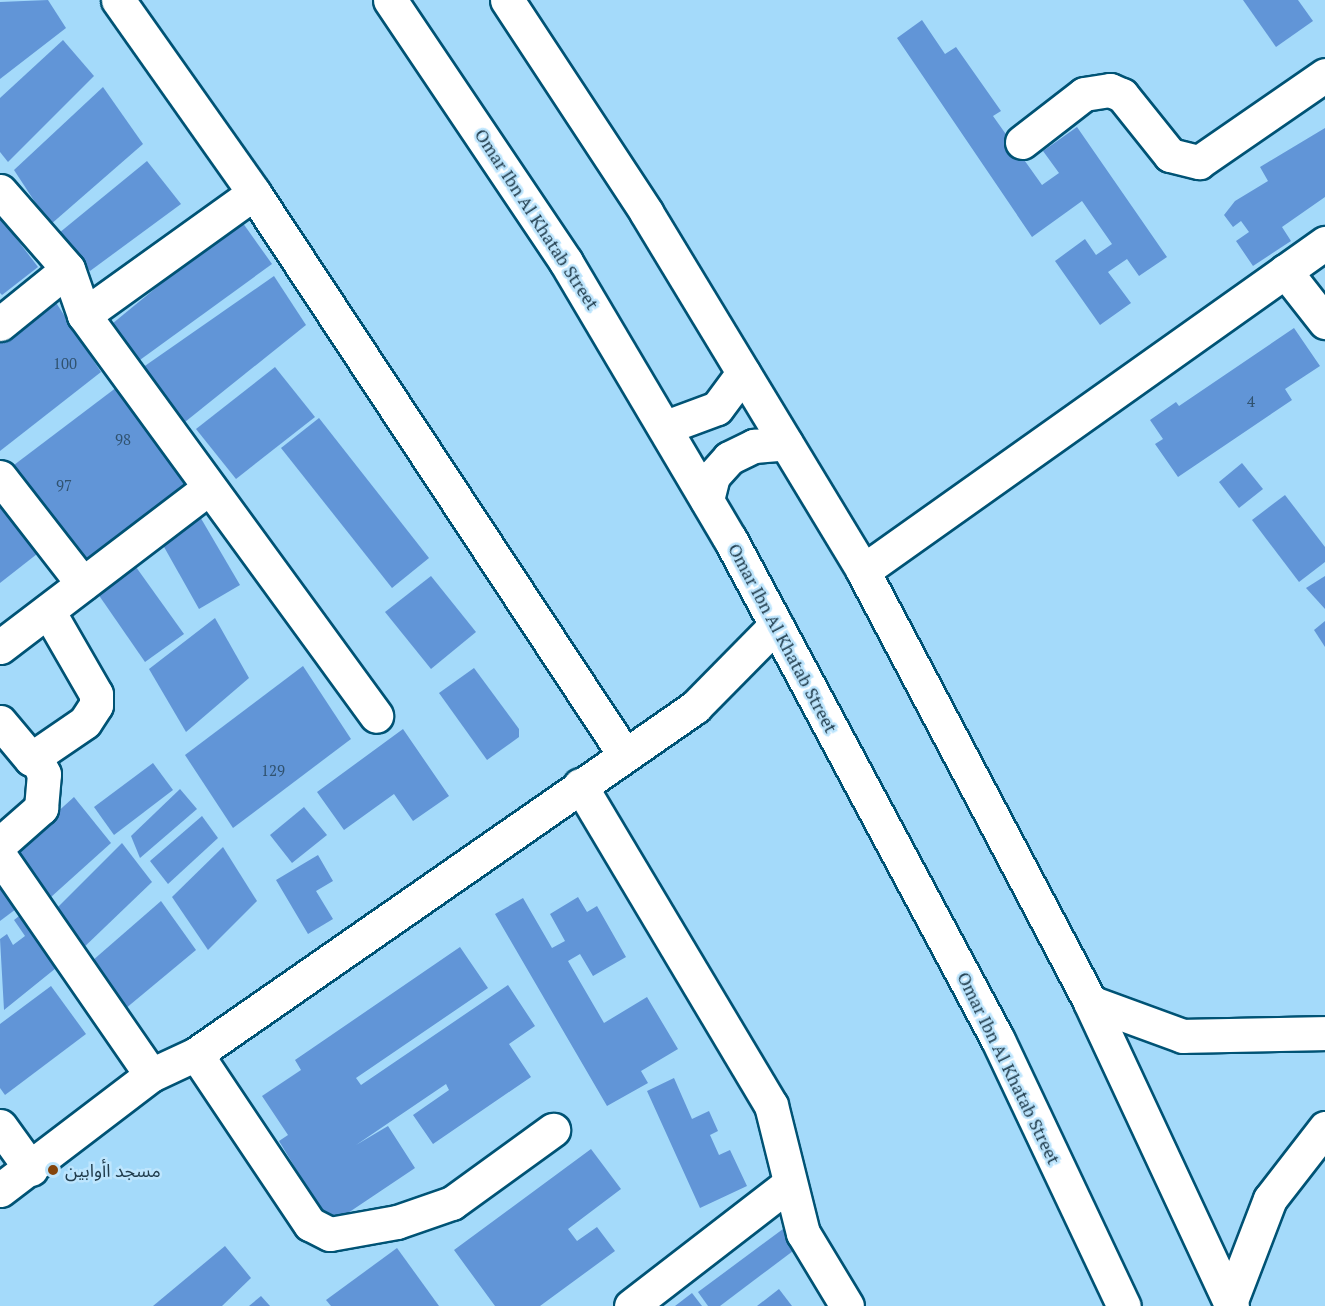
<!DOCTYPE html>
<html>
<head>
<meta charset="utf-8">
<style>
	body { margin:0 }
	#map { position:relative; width:1325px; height:1306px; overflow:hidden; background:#a4dafa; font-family:"PT Serif","Noto Sans Arabic",serif }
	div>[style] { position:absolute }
	.building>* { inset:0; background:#6195d7 }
	.roads { filter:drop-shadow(2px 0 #005375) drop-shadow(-2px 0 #005375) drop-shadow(0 2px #005375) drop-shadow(0 -2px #005375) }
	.minor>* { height:33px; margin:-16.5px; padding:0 16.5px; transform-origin:16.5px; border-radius:16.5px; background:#fff }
	.dots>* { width:16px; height:16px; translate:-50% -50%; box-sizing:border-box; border:3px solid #bde5fd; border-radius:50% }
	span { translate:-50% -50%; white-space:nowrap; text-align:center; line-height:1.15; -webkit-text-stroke:5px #bde5fd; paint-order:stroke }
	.number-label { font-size:15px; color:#30526f }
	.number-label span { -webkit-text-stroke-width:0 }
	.street-label { font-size:18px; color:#203c4c }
	.poi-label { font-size:18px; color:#203c4c }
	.left { translate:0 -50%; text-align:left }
</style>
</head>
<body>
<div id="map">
	<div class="building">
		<i style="clip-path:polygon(48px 0,66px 28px,0 79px,0 2px)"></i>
		<i style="clip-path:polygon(1243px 0,1298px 0,1313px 21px,1276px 47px)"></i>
		<i style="clip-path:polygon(922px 20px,945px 54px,956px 47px,1001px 111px,993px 116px,1042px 185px,1059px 173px,1043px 151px,1077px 127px,1167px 257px,1139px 276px,1127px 259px,1108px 272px,1131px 303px,1100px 325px,1055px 261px,1085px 239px,1096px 255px,1112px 244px,1082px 201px,1032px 237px,897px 38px)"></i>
		<i style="clip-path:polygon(63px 40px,94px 76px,8px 162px,0 152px,0 98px)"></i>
		<i style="clip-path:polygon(103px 87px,143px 144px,50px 225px,14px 170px)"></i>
		<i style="clip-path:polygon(1325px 128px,1325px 197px,1282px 227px,1291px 241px,1253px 266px,1236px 241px,1249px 232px,1241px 221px,1233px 227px,1224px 215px,1235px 201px,1268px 181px,1260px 167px)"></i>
		<i style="clip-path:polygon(147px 161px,181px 204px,90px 271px,59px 233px)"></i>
		<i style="clip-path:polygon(0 217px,38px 267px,2px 295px,0 293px)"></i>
		<i style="clip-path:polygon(240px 219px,272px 264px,133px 365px,107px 328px)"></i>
		<i style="clip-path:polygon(274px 276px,306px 325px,170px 434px,129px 377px)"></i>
		<i style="clip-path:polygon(53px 298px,101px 372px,0 451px,0 342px)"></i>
		<i style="clip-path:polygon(1294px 328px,1320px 366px,1285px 389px,1292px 400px,1178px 477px,1155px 444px,1163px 439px,1150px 420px,1176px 402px,1179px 406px)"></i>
		<i style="clip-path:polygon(275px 367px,315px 417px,236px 479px,196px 429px)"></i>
		<i style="clip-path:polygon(121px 384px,193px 487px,84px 565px,10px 468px)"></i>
		<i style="clip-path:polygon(319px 418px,429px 558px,392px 588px,281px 448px)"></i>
		<i style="clip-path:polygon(1242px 463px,1263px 489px,1239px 508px,1219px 482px)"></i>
		<i style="clip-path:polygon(1285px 495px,1325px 547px,1325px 562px,1299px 582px,1252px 520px)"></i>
		<i style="clip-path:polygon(2px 500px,37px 554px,0 583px,0 501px)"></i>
		<i style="clip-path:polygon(199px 515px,240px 585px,199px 609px,159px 538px)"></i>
		<i style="clip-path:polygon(136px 567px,184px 634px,145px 662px,98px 594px)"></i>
		<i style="clip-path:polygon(431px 576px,476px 632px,431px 669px,385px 612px)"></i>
		<i style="clip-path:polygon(1325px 576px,1325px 609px,1306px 588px)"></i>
		<i style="clip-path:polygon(215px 618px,249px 678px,186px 732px,149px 669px)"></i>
		<i style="clip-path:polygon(1325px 621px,1325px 647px,1314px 630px)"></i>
		<i style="clip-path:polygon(303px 666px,351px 739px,233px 828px,185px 755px)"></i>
		<i style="clip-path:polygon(474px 668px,519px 729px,519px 737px,487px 760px,439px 693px)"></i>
		<i style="clip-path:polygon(403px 729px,449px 796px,413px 821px,394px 794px,344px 830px,317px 792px)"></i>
		<i style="clip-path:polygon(153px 763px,173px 790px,114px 835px,94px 807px)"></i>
		<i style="clip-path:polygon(180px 789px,197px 809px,140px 858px,131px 836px)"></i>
		<i style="clip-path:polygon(74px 797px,111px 843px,51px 897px,13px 852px)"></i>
		<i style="clip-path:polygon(304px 807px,327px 835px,292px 863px,270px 835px)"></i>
		<i style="clip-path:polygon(202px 816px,218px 838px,168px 884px,150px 861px)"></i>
		<i style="clip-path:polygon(122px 843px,152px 882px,79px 952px,51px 914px)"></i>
		<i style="clip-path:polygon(223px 847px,257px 901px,208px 950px,172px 897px)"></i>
		<i style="clip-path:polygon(318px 855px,333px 881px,316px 891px,333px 919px,308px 934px,276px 880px)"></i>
		<i style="clip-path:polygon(0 878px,20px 906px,0 921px)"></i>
		<i style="clip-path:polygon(578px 897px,587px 912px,597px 906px,626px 957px,593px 976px,580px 954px,568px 961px,604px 1023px,647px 997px,678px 1049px,641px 1071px,648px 1083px,607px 1106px,495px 914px,523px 898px,552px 948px,565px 941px,550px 914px)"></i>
		<i style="clip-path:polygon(161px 901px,196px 950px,125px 1009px,92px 961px)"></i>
		<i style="clip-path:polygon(27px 910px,61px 964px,4px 1010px,0 939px,7px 934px,13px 945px,25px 936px,14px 920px)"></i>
		<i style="clip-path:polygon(460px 947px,488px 988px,356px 1078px,361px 1085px,508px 985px,535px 1026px,509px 1044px,531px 1077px,433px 1144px,413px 1115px,449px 1090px,446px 1084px,356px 1145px,388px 1126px,415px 1168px,330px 1225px,279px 1141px,288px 1135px,262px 1096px,301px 1070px,295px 1060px)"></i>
		<i style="clip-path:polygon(51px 986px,86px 1034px,5px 1095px,0 1088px,0 1024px)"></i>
		<i style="clip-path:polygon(674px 1078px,692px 1119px,709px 1111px,718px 1131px,710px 1135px,719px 1155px,730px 1150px,747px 1186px,700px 1208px,647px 1091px)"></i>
		<i style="clip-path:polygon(591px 1149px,621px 1189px,568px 1229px,577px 1241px,597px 1227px,615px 1251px,540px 1306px,495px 1306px,454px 1250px)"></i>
		<i style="clip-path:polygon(783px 1229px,797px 1248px,720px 1306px,708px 1306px,698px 1292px)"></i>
		<i style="clip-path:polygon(225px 1246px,251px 1278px,222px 1306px,153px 1306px)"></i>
		<i style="clip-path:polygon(397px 1248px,439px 1306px,331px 1306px,326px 1300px)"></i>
		<i style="clip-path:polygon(779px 1289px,792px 1306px,757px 1306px)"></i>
		<i style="clip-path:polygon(692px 1293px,702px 1306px,675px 1306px)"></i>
		<i style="clip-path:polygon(261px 1296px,270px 1306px,249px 1306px)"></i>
	</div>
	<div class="roads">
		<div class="minor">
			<i style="left:118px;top:0;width:236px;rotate:54.8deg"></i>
			<i style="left:254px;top:193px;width:672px;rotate:56.59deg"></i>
			<i style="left:390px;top:0;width:316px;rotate:56.1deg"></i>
			<i style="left:566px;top:262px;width:322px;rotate:59.4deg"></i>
			<i style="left:730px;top:539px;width:568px;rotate:61.86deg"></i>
			<i style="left:998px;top:1040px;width:294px;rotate:64.7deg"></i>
			<i style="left:507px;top:0;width:254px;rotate:56.7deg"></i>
			<i style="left:646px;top:212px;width:419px;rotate:58.8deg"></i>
			<i style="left:863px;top:571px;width:487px;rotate:62.2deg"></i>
			<i style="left:1090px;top:1002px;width:336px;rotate:65deg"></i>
			<i style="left:1022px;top:142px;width:78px;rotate:-37.7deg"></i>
			<i style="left:1084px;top:94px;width:26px;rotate:-9deg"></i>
			<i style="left:1110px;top:90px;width:13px;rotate:23deg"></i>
			<i style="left:1122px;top:95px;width:77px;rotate:51.3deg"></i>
			<i style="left:1170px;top:155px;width:30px;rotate:14deg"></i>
			<i style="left:1199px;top:162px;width:153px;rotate:-34.6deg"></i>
			<i style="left:0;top:191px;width:103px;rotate:48.9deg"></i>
			<i style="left:68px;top:269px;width:49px;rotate:70.8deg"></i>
			<i style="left:84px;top:315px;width:496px;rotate:53.9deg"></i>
			<i style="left:1285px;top:271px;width:65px;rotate:51.9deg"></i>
			<i style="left:84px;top:315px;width:209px;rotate:-35.7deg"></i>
			<i style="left:0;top:324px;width:87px;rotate:-39deg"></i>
			<i style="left:666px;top:427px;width:54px;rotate:-20.4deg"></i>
			<i style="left:717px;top:408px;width:44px;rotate:-53.4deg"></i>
			<i style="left:0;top:477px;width:135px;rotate:52.2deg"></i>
			<i style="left:707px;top:500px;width:25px;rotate:-76deg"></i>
			<i style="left:713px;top:476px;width:24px;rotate:-48deg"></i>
			<i style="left:729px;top:458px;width:28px;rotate:-26deg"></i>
			<i style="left:754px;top:446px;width:32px;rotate:-5deg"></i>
			<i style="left:863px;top:571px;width:567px;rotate:-35.37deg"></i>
			<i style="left:0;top:647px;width:263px;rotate:-37.3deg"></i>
			<i style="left:0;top:722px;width:48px;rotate:50deg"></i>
			<i style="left:31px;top:759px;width:65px;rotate:-34.4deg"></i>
			<i style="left:85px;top:722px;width:20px;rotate:-57deg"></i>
			<i style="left:96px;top:705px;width:11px;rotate:-90deg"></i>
			<i style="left:96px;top:694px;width:96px;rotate:-120deg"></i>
			<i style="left:580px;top:785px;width:373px;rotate:59.2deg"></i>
			<i style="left:771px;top:1105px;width:132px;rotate:76deg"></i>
			<i style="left:803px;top:1233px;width:85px;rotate:58.9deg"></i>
			<i style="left:0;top:844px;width:55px;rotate:-41.3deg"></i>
			<i style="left:41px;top:808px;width:34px;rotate:-85deg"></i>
			<i style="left:44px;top:774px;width:18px;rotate:-117deg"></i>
			<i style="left:0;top:856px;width:266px;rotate:55.4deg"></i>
			<i style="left:1090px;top:1002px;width:99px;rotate:20.1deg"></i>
			<i style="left:1183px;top:1036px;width:142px;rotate:-1.2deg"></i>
			<i style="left:196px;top:1054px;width:205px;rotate:56.2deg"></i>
			<i style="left:310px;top:1224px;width:22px;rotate:27deg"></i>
			<i style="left:330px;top:1234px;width:68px;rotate:-10.2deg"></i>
			<i style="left:397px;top:1222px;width:58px;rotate:-19.1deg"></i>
			<i style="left:452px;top:1203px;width:125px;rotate:-35.9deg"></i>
			<i style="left:0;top:1126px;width:53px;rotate:54.2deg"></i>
			<i style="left:0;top:1190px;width:190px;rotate:-37.3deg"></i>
			<i style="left:151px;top:1075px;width:50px;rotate:-25deg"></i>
			<i style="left:196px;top:1054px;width:608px;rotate:-34.81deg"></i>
			<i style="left:695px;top:707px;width:115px;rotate:-45.4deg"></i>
			<i style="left:1230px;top:1303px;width:111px;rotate:-69deg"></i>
			<i style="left:1270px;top:1199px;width:90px;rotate:-52.2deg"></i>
			<i style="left:631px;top:1306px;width:200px;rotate:-37.7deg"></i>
		</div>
	</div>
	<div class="dots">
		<i style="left:53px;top:1170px;background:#84440b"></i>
	</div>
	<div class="number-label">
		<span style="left:65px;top:364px">100</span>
		<span style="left:1251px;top:402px">4</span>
		<span style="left:123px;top:440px">98</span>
		<span style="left:64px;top:486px">97</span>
		<span style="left:273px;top:771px">129</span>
	</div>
	<div class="street-label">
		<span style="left:537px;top:219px;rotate:57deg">Omar Ibn Al Khatab Street</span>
		<span style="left:783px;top:638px;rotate:62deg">Omar Ibn Al Khatab Street</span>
		<span style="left:1009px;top:1068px;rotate:64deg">Omar Ibn Al Khatab Street</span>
	</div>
	<div class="poi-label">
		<span class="left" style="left:65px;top:1170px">مسجد اأوابين</span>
	</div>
</div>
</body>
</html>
